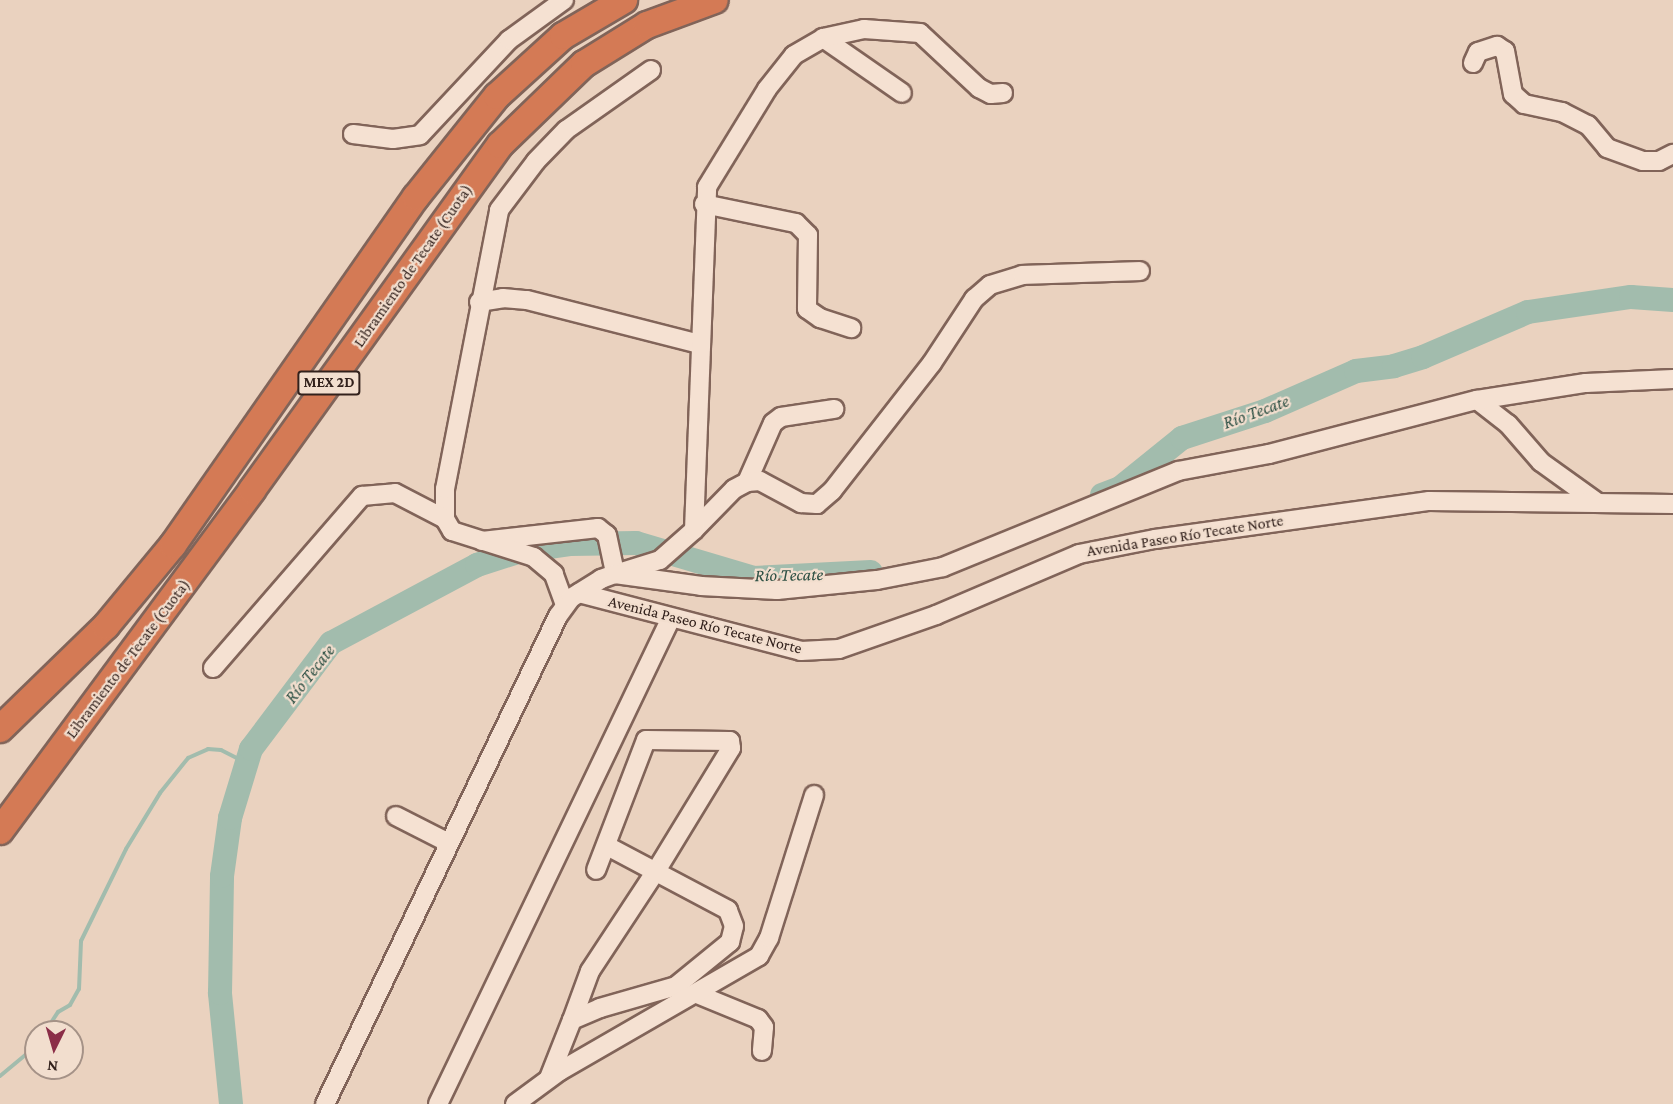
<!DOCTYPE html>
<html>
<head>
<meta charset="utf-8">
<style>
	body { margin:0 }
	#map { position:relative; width:1673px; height:1104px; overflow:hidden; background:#ead2bf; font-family:"Crimson Pro",serif }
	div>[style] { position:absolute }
	.stream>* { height:4px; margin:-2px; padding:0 2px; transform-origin:2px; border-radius:2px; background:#a2bcad }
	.river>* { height:24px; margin:-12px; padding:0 12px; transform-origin:12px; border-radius:12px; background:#a2bcad }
	.roads { filter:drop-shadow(2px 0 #816459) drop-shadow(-2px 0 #816459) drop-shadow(0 2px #816459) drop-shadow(0 -2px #816459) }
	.minor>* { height:18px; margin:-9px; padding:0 9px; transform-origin:9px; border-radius:9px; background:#f5e1d2 }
	.highway>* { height:26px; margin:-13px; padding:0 13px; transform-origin:13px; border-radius:13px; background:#d47a55 }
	span { translate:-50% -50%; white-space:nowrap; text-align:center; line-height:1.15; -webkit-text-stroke:4.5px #f2dece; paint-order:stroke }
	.shield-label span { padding:2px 4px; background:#f2dece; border:2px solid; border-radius:4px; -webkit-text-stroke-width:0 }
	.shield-label { font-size:15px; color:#32211c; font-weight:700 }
	.street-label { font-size:16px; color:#32211c }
	.water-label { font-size:18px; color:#2d5044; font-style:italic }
	.north { position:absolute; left:24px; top:1020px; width:60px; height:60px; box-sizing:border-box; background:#f2dece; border:2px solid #a59287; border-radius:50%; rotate:185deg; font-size:16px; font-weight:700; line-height:24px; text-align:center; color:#32211c }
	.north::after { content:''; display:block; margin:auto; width:21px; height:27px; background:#8b2e48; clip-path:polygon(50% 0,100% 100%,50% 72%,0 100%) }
</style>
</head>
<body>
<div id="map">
	<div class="stream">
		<i style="left:45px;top:1032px;width:24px;rotate:-57deg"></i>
		<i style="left:58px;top:1012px;width:14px;rotate:-30deg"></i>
		<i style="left:70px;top:1005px;width:18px;rotate:-61deg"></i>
		<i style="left:79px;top:989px;width:48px;rotate:-87.6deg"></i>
		<i style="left:81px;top:941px;width:102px;rotate:-63.9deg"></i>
		<i style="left:126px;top:849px;width:66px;rotate:-58.7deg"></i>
		<i style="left:160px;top:793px;width:45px;rotate:-51.3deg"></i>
		<i style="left:188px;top:758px;width:22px;rotate:-24deg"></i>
		<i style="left:208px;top:749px;width:13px;rotate:4deg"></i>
		<i style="left:221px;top:750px;width:27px;rotate:27deg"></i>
		<i style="left:0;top:1076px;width:47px;rotate:-39.8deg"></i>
	</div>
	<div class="river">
		<i style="left:1102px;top:495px;width:19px;rotate:-21deg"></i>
		<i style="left:1120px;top:488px;width:80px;rotate:-38.9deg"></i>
		<i style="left:1182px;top:438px;width:87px;rotate:-18deg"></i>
		<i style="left:1265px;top:411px;width:99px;rotate:-23.7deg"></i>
		<i style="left:1356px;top:371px;width:38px;rotate:-7deg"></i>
		<i style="left:1394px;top:366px;width:30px;rotate:-17deg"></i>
		<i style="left:1423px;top:357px;width:114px;rotate:-23.2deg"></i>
		<i style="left:1528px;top:312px;width:104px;rotate:-8.3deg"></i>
		<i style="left:1631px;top:297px;width:42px;rotate:4.1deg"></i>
		<i style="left:231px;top:1104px;width:112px;rotate:-95.7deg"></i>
		<i style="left:220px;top:993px;width:117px;rotate:-89deg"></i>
		<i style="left:222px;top:876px;width:59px;rotate:-82.1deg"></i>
		<i style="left:230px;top:818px;width:72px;rotate:-73.1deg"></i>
		<i style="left:251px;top:749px;width:133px;rotate:-53deg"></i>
		<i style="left:331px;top:643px;width:166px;rotate:-28.1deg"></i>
		<i style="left:477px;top:565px;width:46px;rotate:-17.7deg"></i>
		<i style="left:521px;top:551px;width:49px;rotate:-8.1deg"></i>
		<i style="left:570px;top:544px;width:66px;rotate:-0.9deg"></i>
		<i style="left:636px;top:543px;width:123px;rotate:16.5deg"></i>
		<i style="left:754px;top:578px;width:117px;rotate:-2.9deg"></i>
	</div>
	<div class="roads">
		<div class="minor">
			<i style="left:823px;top:38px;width:96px;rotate:34.8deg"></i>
			<i style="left:1473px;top:63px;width:12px;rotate:-66deg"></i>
			<i style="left:1478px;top:52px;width:20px;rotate:-18deg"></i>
			<i style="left:1497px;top:46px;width:9px;rotate:32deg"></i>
			<i style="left:1505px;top:51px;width:44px;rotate:79.5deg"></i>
			<i style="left:1513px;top:94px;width:15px;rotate:42deg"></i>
			<i style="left:1524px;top:104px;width:39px;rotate:12deg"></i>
			<i style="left:1562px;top:112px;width:29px;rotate:27deg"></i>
			<i style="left:1588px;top:125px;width:30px;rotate:50deg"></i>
			<i style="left:1607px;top:148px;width:38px;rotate:20deg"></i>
			<i style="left:1643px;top:161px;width:16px"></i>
			<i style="left:1659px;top:161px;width:16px;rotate:-27deg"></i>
			<i style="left:353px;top:134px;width:40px;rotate:7.1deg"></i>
			<i style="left:393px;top:139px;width:27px;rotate:-8deg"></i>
			<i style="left:420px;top:135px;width:130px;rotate:-46.9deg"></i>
			<i style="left:509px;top:40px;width:68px;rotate:-36deg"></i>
			<i style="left:704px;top:204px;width:94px;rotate:11.7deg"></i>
			<i style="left:796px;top:223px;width:17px;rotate:45deg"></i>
			<i style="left:808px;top:235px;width:74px;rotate:90.8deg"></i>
			<i style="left:807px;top:309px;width:16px;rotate:35deg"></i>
			<i style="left:820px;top:318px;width:33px;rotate:18deg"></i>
			<i style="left:479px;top:302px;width:24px;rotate:-9deg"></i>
			<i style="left:503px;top:298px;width:24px;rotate:5deg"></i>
			<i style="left:527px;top:300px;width:179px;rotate:14.3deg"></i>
			<i style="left:1477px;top:400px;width:39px;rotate:38deg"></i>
			<i style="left:1508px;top:424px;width:50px;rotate:49deg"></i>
			<i style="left:1541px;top:462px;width:70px;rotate:35.7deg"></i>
			<i style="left:747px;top:482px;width:64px;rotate:-66.2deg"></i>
			<i style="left:773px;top:423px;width:10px;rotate:-37deg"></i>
			<i style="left:781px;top:417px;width:54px;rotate:-8.6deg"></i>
			<i style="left:694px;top:530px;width:57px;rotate:-45.7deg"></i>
			<i style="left:734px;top:489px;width:15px;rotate:-28deg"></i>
			<i style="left:747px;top:482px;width:13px;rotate:-4deg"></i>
			<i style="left:760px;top:481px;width:47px;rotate:28.2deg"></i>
			<i style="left:801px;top:503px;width:16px;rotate:4deg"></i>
			<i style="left:817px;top:504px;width:20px;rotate:-41deg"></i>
			<i style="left:832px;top:491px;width:162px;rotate:-52deg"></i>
			<i style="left:932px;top:363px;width:77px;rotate:-56.7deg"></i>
			<i style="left:974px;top:299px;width:21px;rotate:-41deg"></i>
			<i style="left:990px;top:285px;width:34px;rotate:-17deg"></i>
			<i style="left:1022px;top:275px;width:118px;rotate:-1.9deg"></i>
			<i style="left:482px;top:541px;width:117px;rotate:-6.4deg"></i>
			<i style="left:598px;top:528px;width:11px;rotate:38deg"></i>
			<i style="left:607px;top:535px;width:40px;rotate:78deg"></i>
			<i style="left:615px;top:574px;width:47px;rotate:-17.3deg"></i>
			<i style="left:660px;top:560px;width:45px;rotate:-41.4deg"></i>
			<i style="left:694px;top:530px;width:343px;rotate:-87.8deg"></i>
			<i style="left:707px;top:187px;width:115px;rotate:-58.5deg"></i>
			<i style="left:767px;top:89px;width:43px;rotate:-51.5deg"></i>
			<i style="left:794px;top:55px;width:34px;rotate:-30deg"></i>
			<i style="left:823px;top:38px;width:42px;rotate:-12.4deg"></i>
			<i style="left:864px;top:29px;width:56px;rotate:4.1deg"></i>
			<i style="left:920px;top:33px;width:81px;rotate:43deg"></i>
			<i style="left:979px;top:88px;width:13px;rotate:27deg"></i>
			<i style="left:991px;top:94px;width:12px;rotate:-5deg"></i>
			<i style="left:579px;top:593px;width:229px;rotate:14.6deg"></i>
			<i style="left:801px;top:651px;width:38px;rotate:-3deg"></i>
			<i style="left:839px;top:649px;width:103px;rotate:-19.3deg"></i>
			<i style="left:936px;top:615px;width:155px;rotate:-23.1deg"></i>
			<i style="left:1079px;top:554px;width:77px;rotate:-11.2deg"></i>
			<i style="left:1155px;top:539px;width:277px;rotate:-7.9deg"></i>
			<i style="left:1429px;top:501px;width:244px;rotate:0.7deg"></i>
			<i style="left:565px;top:605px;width:33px;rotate:-110deg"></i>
			<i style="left:554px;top:574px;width:26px;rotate:-140deg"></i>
			<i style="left:534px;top:557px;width:86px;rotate:-162.4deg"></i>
			<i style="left:452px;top:531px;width:14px;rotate:-120deg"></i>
			<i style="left:445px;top:519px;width:30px;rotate:-90deg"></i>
			<i style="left:445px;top:489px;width:284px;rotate:-79deg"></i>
			<i style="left:499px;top:210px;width:61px;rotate:-52.9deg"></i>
			<i style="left:536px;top:161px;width:43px;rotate:-45.9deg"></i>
			<i style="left:566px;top:130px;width:104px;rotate:-35.2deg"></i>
			<i style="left:213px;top:668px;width:228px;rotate:-49.1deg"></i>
			<i style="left:362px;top:496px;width:33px;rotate:-5deg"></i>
			<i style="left:395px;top:493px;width:56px;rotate:27.5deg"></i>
			<i style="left:396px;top:816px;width:57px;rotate:27deg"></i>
			<i style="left:697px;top:994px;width:66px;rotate:22.3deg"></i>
			<i style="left:758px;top:1019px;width:10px;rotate:53deg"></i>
			<i style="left:764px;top:1027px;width:24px;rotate:95deg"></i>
			<i style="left:572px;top:1020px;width:52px;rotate:-69.8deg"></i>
			<i style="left:590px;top:971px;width:120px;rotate:-56.6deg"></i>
			<i style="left:656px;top:871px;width:144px;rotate:-58.6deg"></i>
			<i style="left:731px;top:748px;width:7px;rotate:-98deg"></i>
			<i style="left:730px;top:741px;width:84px;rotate:-179.3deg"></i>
			<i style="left:646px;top:740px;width:139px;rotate:111deg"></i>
			<i style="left:549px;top:1078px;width:62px;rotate:-68.4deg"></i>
			<i style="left:572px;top:1020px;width:30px;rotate:-23deg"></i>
			<i style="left:600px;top:1008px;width:79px;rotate:-16.1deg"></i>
			<i style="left:676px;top:986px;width:70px;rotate:-39.2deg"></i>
			<i style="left:730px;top:942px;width:16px;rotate:-76deg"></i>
			<i style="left:734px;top:926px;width:17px;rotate:-111deg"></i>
			<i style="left:728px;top:910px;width:137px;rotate:-152.1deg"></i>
			<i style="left:325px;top:1104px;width:541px;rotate:-64.48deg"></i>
			<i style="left:558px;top:616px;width:22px;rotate:-54deg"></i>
			<i style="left:571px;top:598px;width:36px;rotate:-32deg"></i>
			<i style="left:601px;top:579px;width:15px;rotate:-20deg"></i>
			<i style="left:615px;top:574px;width:87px;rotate:7.9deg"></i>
			<i style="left:701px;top:586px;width:76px;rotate:3deg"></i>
			<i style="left:777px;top:590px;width:100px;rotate:-5.7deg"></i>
			<i style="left:877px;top:580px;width:67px;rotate:-11.1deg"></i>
			<i style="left:943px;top:567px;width:254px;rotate:-22.2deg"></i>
			<i style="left:1178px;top:471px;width:93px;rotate:-10.6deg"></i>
			<i style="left:1269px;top:454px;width:215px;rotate:-14.6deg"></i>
			<i style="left:1477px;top:400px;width:110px;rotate:-8.9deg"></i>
			<i style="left:1586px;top:383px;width:87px;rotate:-2.6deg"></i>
			<i style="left:438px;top:1104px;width:537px;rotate:-64.39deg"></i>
			<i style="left:515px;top:1104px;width:56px;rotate:-36.3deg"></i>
			<i style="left:560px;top:1071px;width:230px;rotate:-30deg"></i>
			<i style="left:759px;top:956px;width:21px;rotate:-61deg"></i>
			<i style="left:769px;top:938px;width:150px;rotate:-72.5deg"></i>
		</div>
		<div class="highway">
			<i style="left:0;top:729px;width:148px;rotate:-44.2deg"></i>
			<i style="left:106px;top:626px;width:105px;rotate:-50.4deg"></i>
			<i style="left:173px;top:545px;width:424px;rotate:-55.1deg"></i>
			<i style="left:416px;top:197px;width:129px;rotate:-51.3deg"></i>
			<i style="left:497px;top:96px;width:89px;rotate:-42.3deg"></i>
			<i style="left:563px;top:36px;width:71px;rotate:-30.5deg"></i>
			<i style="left:0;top:831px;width:424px;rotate:-53.5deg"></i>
			<i style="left:252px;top:490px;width:425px;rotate:-54.3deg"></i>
			<i style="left:500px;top:145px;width:117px;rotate:-44deg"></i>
			<i style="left:584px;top:64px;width:74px;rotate:-31.8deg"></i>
			<i style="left:647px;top:25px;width:72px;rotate:-20.2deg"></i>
		</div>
	</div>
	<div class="shield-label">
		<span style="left:329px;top:383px">MEX 2D</span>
	</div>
	<div class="street-label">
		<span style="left:413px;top:266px;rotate:-55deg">Libramiento de Tecate (Cuota)</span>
		<span style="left:1185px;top:536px;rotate:-9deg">Avenida Paseo Río Tecate Norte</span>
		<span style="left:705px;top:625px;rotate:14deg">Avenida Paseo Río Tecate Norte</span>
		<span style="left:128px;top:659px;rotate:-53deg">Libramiento de Tecate (Cuota)</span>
	</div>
	<div class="water-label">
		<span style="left:1256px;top:412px;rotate:-20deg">Río Tecate</span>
		<span style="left:789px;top:575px;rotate:-1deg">Río Tecate</span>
		<span style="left:310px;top:674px;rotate:-52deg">Río Tecate</span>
	</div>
	<div class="north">N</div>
</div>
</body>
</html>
